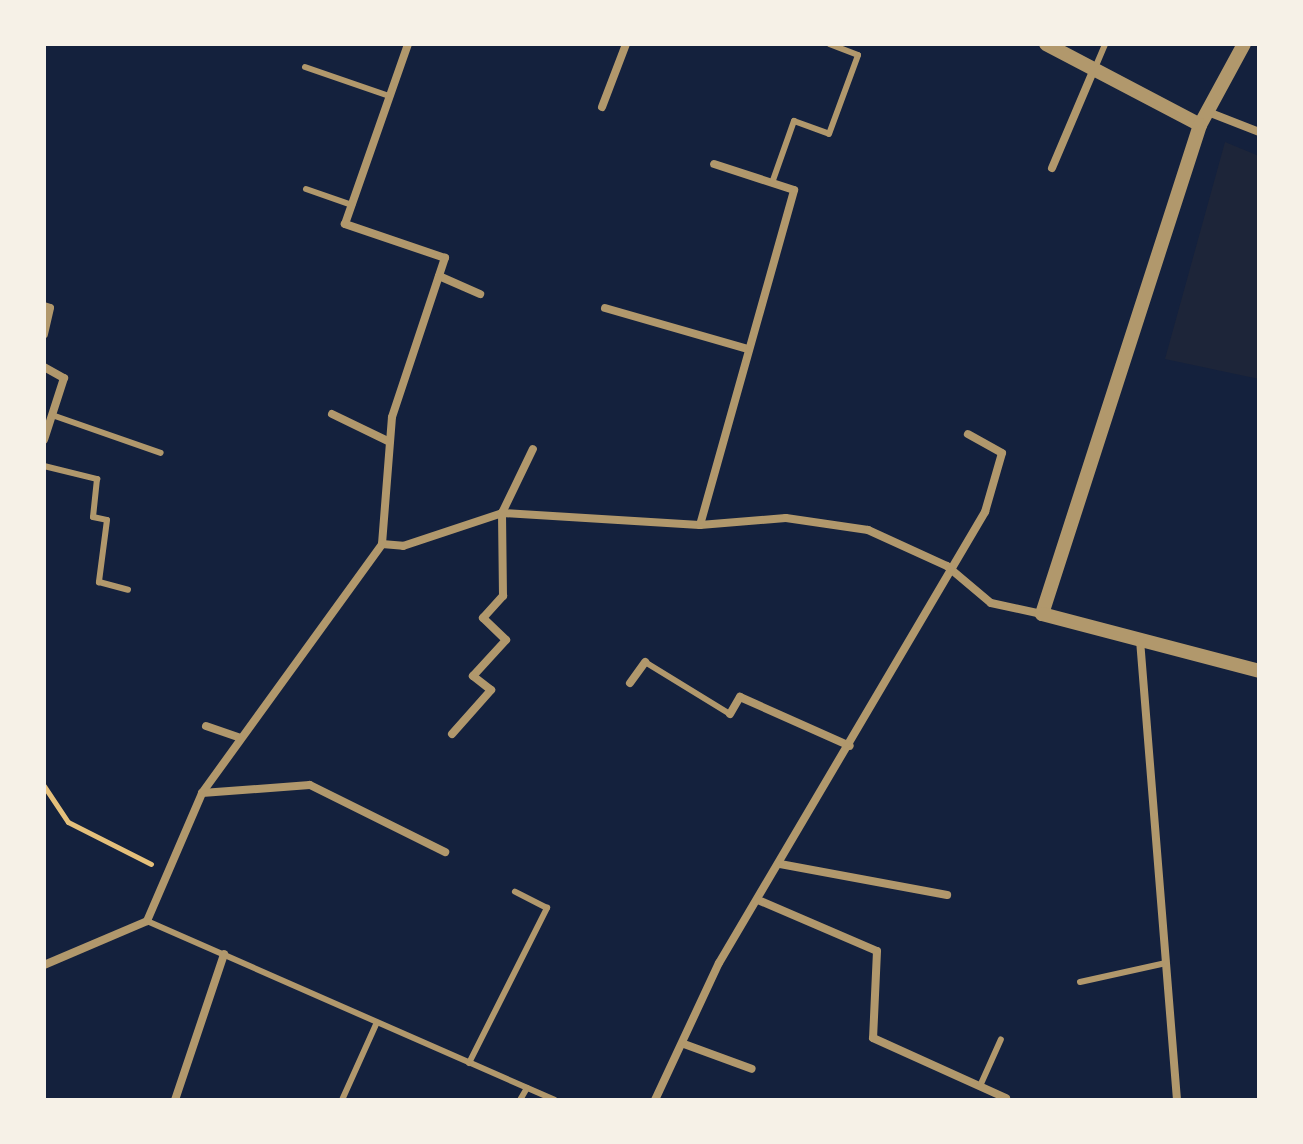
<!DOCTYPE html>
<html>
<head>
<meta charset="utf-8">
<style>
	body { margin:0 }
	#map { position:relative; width:1303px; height:1144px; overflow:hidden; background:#14213d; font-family:Inter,sans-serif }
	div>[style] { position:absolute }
	.green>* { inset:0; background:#1d2539 }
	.path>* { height:5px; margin:-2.5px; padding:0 2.5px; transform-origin:2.5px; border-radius:2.5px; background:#e5c07b }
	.service>* { height:6px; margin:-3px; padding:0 3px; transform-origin:3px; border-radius:3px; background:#b1986c }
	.minor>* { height:8px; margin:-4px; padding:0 4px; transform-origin:4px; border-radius:4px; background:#b1986c }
	.tertiary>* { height:14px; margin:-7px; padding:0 7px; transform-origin:7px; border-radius:7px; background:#b1986c }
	span { translate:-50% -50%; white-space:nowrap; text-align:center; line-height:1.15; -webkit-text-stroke:8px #f6f1e7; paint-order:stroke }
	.frame { position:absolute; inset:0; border:46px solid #f6f1e7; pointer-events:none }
</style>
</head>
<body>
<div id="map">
	<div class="green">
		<i style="clip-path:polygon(1225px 142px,1259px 156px,1259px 379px,1165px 359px)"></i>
	</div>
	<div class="path">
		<i style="left:44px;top:786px;width:43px;rotate:56.3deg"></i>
		<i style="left:68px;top:822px;width:93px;rotate:26.8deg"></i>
	</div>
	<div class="service">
		<i style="left:305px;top:67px;width:89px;rotate:19deg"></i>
		<i style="left:1095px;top:68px;width:26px;rotate:-67deg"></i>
		<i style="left:772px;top:183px;width:66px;rotate:-70.5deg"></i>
		<i style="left:794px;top:121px;width:37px;rotate:20deg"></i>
		<i style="left:829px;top:134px;width:84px;rotate:-69.8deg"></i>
		<i style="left:858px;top:55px;width:30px;rotate:-159deg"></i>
		<i style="left:306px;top:189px;width:49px;rotate:19.2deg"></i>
		<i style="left:52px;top:415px;width:115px;rotate:19.2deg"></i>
		<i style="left:44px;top:466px;width:55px;rotate:13.8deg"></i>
		<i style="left:97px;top:479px;width:38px;rotate:96deg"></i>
		<i style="left:93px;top:517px;width:14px;rotate:12deg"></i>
		<i style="left:107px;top:520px;width:63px;rotate:97.4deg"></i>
		<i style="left:99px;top:582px;width:30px;rotate:15deg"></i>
		<i style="left:645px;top:662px;width:100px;rotate:31.5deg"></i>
		<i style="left:147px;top:921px;width:445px;rotate:23.7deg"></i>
		<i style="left:1080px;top:982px;width:88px;rotate:-12.5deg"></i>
		<i style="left:469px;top:1063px;width:174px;rotate:-63.3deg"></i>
		<i style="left:547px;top:908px;width:36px;rotate:-153deg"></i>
		<i style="left:980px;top:1086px;width:51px;rotate:-65.9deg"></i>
		<i style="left:342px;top:1100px;width:85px;rotate:-65.8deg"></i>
		<i style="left:520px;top:1100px;width:14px;rotate:-60deg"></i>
	</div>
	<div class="minor">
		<i style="left:602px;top:107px;width:67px;rotate:-69.1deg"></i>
		<i style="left:1208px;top:112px;width:55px;rotate:21.4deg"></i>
		<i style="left:1052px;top:168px;width:108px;rotate:-67deg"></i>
		<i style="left:439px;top:276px;width:45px;rotate:23.7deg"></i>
		<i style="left:44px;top:306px;width:6px;rotate:18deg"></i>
		<i style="left:50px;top:308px;width:27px;rotate:103deg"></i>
		<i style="left:605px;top:308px;width:149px;rotate:16deg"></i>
		<i style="left:44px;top:367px;width:23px;rotate:29deg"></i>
		<i style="left:64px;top:378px;width:65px;rotate:107.9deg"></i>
		<i style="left:332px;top:414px;width:64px;rotate:25.8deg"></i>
		<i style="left:700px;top:525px;width:348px;rotate:-74.3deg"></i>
		<i style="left:794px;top:190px;width:84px;rotate:-162deg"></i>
		<i style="left:382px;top:544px;width:21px;rotate:5deg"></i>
		<i style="left:403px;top:546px;width:104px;rotate:-18.4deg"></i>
		<i style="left:502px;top:513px;width:198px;rotate:3.5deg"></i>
		<i style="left:700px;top:525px;width:86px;rotate:-4.7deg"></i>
		<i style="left:786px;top:518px;width:83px;rotate:8.3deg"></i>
		<i style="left:868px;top:530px;width:87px;rotate:24.5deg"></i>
		<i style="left:947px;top:566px;width:57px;rotate:40.1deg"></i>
		<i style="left:991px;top:603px;width:52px;rotate:12.2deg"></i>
		<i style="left:382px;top:544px;width:127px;rotate:-85.5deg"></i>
		<i style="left:392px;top:417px;width:168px;rotate:-71.6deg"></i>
		<i style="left:445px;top:258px;width:106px;rotate:-161.2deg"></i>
		<i style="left:345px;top:224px;width:191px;rotate:-70.7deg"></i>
		<i style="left:1140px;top:640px;width:461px;rotate:85.4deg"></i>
		<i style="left:630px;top:683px;width:26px;rotate:-54deg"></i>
		<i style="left:730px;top:714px;width:20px;rotate:-60deg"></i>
		<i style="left:740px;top:697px;width:120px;rotate:24deg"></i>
		<i style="left:206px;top:726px;width:36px;rotate:19deg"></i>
		<i style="left:452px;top:734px;width:59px;rotate:-48.4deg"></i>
		<i style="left:491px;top:690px;width:23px;rotate:-142deg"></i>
		<i style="left:473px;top:676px;width:49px;rotate:-47.5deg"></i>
		<i style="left:506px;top:640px;width:32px;rotate:-136deg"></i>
		<i style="left:483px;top:618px;width:30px;rotate:-48deg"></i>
		<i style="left:503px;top:596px;width:83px;rotate:-90.7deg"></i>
		<i style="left:502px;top:513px;width:71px;rotate:-64.2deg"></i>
		<i style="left:202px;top:793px;width:108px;rotate:-4.2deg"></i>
		<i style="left:310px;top:785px;width:151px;rotate:26.4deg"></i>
		<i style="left:780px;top:864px;width:170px;rotate:10.5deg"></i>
		<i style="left:758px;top:900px;width:129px;rotate:23.2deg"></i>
		<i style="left:877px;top:951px;width:87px;rotate:92.6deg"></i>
		<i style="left:873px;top:1038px;width:146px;rotate:24.3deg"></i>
		<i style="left:44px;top:965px;width:112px;rotate:-23.1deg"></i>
		<i style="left:147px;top:921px;width:139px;rotate:-66.7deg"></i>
		<i style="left:202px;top:793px;width:307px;rotate:-54.1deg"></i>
		<i style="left:684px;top:1044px;width:72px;rotate:20.2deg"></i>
		<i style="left:175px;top:1100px;width:154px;rotate:-71.4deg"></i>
		<i style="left:655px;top:1100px;width:151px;rotate:-65deg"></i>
		<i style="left:719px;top:963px;width:524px;rotate:-59.47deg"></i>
		<i style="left:985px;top:512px;width:61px;rotate:-73.9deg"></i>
		<i style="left:1002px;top:453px;width:39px;rotate:-151deg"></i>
	</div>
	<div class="tertiary">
		<i style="left:1046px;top:44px;width:174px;rotate:27.7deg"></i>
		<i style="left:1244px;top:44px;width:92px;rotate:118.5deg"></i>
		<i style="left:1200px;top:125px;width:514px;rotate:107.91deg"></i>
		<i style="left:1042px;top:614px;width:224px;rotate:14.7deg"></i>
	</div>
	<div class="frame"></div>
</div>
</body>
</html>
